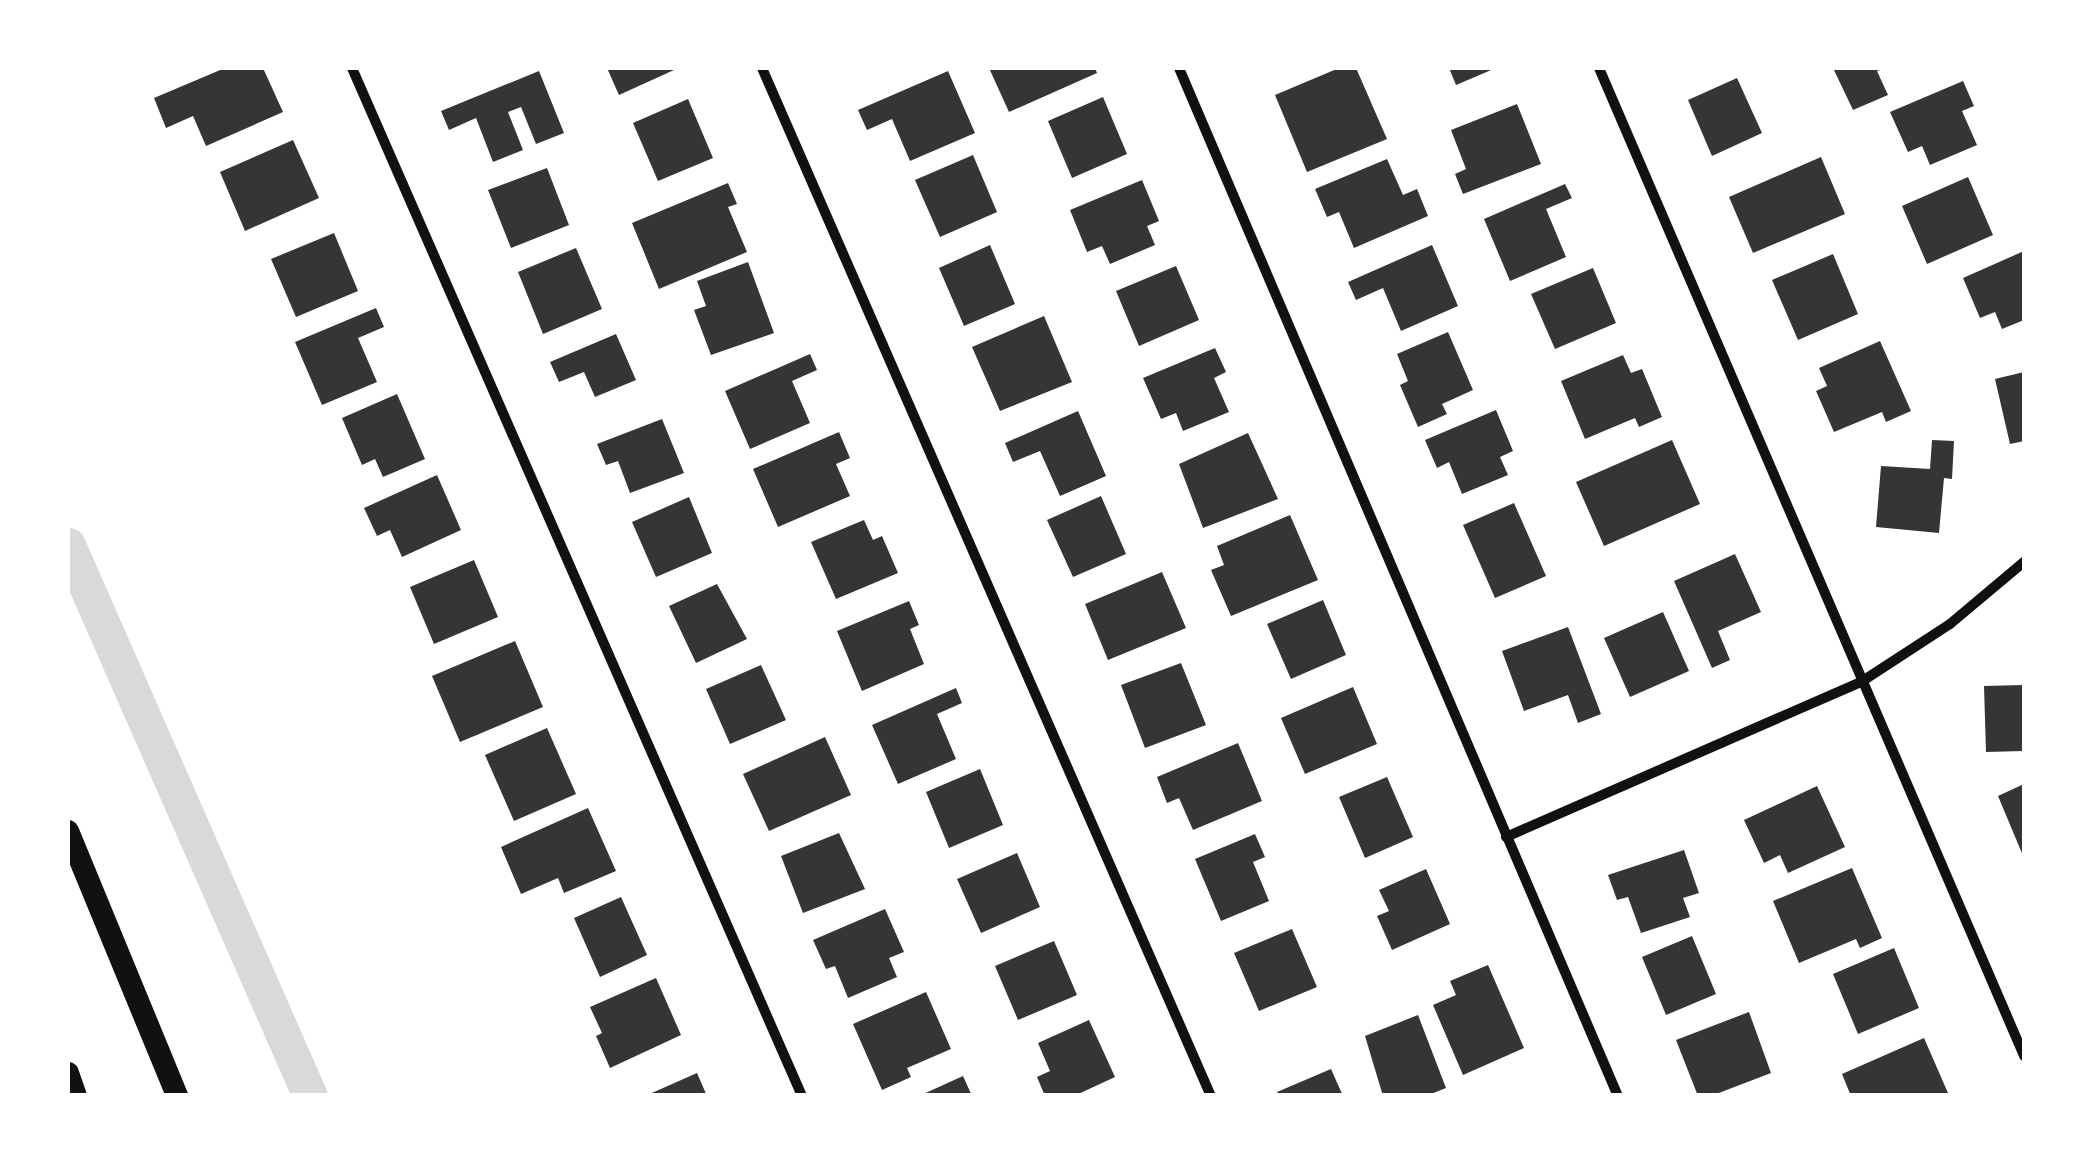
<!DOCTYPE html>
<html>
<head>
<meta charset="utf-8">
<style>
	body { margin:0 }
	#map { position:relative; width:2092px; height:1163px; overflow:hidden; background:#fff; font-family:"PT Sans Narrow",sans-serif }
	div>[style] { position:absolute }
	.canal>* { height:35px; margin:-17.5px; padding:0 17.5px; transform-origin:17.5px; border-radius:17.5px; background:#d9d9d9 }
	.building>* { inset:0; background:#353535 }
	.minor>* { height:10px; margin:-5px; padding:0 5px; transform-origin:5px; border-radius:5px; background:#111 }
	.primary>* { height:22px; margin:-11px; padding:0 11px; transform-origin:11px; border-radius:11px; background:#111 }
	span { translate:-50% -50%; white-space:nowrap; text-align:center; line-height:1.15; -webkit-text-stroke:9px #fff; paint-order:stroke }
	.frame { position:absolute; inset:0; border:70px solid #fff; pointer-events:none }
</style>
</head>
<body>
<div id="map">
	<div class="canal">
		<i style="left:68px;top:545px;width:602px;rotate:66.29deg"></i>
	</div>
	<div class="building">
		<i style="clip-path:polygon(225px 68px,263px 68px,283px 112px,206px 146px,193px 116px,166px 128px,154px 98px)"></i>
		<i style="clip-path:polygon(607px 68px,673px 68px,674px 70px,619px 95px)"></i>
		<i style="clip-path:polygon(989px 68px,1095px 68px,1097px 73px,1009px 112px)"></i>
		<i style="clip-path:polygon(1339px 68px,1356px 68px,1387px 139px,1307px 172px,1275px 95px)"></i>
		<i style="clip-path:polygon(1449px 68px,1496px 68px,1456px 85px)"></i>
		<i style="clip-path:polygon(1833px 68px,1885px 68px,1877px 71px,1888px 95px,1853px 110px)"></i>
		<i style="clip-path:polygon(539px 71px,564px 133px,536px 144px,521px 107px,508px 112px,523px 150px,493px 162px,476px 118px,449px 130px,441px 111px)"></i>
		<i style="clip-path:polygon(948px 71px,975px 133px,910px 161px,892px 119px,867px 130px,858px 110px)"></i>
		<i style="clip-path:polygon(1737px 78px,1762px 133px,1712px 156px,1688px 100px)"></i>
		<i style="clip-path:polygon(1963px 81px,1974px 106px,1962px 111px,1977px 145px,1930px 165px,1922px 146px,1908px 152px,1890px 112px)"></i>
		<i style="clip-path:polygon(1103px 97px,1127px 154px,1072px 178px,1048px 121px)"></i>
		<i style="clip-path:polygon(688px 99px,713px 158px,658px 181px,633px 123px)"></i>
		<i style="clip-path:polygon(1517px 104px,1541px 164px,1463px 194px,1455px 174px,1466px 169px,1451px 130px)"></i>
		<i style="clip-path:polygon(293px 140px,319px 198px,245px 231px,220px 172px)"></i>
		<i style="clip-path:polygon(973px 155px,997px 212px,940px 237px,915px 180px)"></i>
		<i style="clip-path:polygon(1821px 157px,1845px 214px,1753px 253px,1729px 197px)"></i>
		<i style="clip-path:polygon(1387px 159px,1403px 195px,1417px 189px,1428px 216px,1354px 248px,1339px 212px,1327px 217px,1315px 189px)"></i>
		<i style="clip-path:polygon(547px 168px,569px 225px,511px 248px,488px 190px)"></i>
		<i style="clip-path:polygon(1968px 177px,1993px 235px,1927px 264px,1902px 206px)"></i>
		<i style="clip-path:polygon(1142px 180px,1159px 221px,1147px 226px,1155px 245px,1110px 264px,1102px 246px,1087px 252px,1070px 210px)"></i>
		<i style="clip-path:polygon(728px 183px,737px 204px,728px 207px,747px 252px,659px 289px,632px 223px)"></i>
		<i style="clip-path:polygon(1565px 184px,1572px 198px,1546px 209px,1566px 257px,1510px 281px,1484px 219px)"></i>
		<i style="clip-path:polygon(334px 233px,358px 291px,296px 317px,271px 259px)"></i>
		<i style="clip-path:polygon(990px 245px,1015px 304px,964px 326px,939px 268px)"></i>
		<i style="clip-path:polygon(1432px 245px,1458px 306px,1401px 331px,1383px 288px,1356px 300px,1348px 282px)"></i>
		<i style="clip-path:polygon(576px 248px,602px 309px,543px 334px,518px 272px)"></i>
		<i style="clip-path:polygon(2024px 251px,2024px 320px,2002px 329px,1995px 312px,1980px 318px,1963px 278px)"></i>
		<i style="clip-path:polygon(1833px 254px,1858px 314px,1798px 340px,1772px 280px)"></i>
		<i style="clip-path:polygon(748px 262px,774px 333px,711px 355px,694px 310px,706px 306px,697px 281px)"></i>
		<i style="clip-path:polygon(1176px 266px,1199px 320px,1139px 346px,1116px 291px)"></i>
		<i style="clip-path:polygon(1593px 268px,1616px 323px,1555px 349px,1531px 294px)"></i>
		<i style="clip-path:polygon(376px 308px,384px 327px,358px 338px,377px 382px,322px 405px,295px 342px)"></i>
		<i style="clip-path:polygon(1044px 316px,1072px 382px,1000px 411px,972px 347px)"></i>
		<i style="clip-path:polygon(1448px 332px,1473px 390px,1442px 404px,1447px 414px,1418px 427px,1400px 385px,1408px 381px,1397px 354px)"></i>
		<i style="clip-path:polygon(616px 334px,636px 380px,595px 397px,584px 372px,559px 382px,550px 362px)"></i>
		<i style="clip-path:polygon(1880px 341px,1911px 411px,1886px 422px,1882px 412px,1834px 432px,1816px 391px,1827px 386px,1819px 368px)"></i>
		<i style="clip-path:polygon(1215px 348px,1226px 372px,1214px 378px,1229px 412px,1183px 431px,1176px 413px,1161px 419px,1143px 378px)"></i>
		<i style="clip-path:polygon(810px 354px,817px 370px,792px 381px,810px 423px,750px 449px,725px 391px)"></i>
		<i style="clip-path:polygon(1623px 355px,1631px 373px,1642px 369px,1662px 417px,1639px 427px,1635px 418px,1585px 439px,1561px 381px)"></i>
		<i style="clip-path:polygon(2024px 372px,2024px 441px,2010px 444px,1995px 379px)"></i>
		<i style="clip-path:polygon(397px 394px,425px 459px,383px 477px,375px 459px,362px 465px,342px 418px)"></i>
		<i style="clip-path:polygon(1496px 410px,1513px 451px,1500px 457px,1508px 475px,1462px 494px,1449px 462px,1437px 468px,1425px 440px)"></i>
		<i style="clip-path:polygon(1078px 411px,1106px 476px,1060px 496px,1040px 451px,1013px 462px,1005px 443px)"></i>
		<i style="clip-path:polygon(662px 419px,684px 473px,630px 493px,618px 461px,606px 465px,597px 444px)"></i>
		<i style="clip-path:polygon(839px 432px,850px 458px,836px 464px,850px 496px,778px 527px,753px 469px)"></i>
		<i style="clip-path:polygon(1248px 433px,1278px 499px,1203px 528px,1179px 464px)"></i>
		<i style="clip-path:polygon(1672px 440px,1700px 504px,1604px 546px,1576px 482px)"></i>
		<i style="clip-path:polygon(1932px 440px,1954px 441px,1952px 479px,1944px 478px,1939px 533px,1876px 527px,1881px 466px,1930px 469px)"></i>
		<i style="clip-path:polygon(437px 475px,461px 530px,402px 557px,390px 530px,377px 536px,364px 508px)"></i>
		<i style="clip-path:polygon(1101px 496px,1126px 554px,1073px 577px,1047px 520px)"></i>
		<i style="clip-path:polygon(689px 497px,712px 553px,656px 577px,632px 522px)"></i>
		<i style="clip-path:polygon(1514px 503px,1546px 576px,1495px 598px,1463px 525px)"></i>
		<i style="clip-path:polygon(1290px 515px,1318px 580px,1231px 616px,1211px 570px,1224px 565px,1217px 546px)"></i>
		<i style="clip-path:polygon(864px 520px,873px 540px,882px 536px,898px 573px,836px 599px,811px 542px)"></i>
		<i style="clip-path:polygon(1735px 554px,1761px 612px,1718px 631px,1730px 660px,1712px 668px,1674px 581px)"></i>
		<i style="clip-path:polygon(474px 560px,498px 617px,434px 644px,410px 587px)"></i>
		<i style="clip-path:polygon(1162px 572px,1186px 628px,1108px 660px,1085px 604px)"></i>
		<i style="clip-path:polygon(717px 584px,747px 639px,696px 663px,669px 606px)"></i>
		<i style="clip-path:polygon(1323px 600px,1346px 655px,1291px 679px,1267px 624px)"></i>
		<i style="clip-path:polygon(909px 601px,919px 625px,910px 629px,924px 664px,862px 691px,837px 631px)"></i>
		<i style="clip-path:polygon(1663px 612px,1689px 671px,1630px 697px,1604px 638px)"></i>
		<i style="clip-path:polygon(1568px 627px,1601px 714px,1578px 723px,1568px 695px,1524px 711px,1502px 651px)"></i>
		<i style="clip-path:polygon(515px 641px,543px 707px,460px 742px,432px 676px)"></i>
		<i style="clip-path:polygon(1181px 663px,1206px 725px,1145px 748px,1121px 685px)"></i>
		<i style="clip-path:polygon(761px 665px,786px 720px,730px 744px,706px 689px)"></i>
		<i style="clip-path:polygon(2024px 685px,2024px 751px,1986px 752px,1984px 686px)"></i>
		<i style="clip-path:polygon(1353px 687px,1377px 744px,1305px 774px,1281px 718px)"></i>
		<i style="clip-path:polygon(956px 688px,962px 703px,937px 714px,956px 759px,898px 784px,872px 725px)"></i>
		<i style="clip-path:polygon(547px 728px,576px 794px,514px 821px,485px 755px)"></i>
		<i style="clip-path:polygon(825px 737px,851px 795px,769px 831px,743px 774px)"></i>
		<i style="clip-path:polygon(1238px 743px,1262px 801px,1193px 830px,1179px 798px,1167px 803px,1157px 777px)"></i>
		<i style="clip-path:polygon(980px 769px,1003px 825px,949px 848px,926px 792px)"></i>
		<i style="clip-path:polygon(1387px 777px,1413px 837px,1365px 858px,1339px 797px)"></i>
		<i style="clip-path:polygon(2024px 784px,2024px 858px,1998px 796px)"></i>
		<i style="clip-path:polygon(1817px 786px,1845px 847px,1788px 873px,1780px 855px,1764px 863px,1744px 820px)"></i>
		<i style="clip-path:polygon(588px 808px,616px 871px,564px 893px,558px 878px,521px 894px,501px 847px)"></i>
		<i style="clip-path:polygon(839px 833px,865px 889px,803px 913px,781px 856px)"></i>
		<i style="clip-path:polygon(1255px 834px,1265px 857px,1253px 862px,1269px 901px,1221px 921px,1195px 859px)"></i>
		<i style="clip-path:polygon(1684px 850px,1699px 893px,1683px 898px,1690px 917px,1641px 933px,1628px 897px,1617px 900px,1608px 875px)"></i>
		<i style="clip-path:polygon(1017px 853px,1040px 907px,981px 933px,957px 879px)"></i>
		<i style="clip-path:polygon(1852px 868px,1882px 938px,1860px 948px,1856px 939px,1799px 963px,1773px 901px)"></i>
		<i style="clip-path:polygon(1426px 869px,1450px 924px,1392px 950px,1377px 916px,1389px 911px,1379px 890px)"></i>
		<i style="clip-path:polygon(621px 897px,647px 955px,600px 977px,574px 918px)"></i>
		<i style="clip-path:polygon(885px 909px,904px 952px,889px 958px,897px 977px,848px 998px,835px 966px,826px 969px,813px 940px)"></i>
		<i style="clip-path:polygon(1292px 929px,1317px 987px,1259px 1011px,1234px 953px)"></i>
		<i style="clip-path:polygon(1692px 936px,1716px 994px,1666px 1015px,1642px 957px)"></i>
		<i style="clip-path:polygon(1054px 941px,1077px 995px,1018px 1020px,995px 966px)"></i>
		<i style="clip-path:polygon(1894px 948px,1919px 1008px,1858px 1034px,1833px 974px)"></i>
		<i style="clip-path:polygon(1488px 965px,1524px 1048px,1463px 1075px,1433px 1005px,1456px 995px,1450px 981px)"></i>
		<i style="clip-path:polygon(656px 978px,681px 1035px,610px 1068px,596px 1036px,602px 1033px,590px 1007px)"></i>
		<i style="clip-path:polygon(926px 992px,951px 1049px,907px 1068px,911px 1077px,882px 1090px,853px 1024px)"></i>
		<i style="clip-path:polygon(1749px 1012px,1771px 1073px,1711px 1096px,1698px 1096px,1676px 1040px)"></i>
		<i style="clip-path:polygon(1418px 1015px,1446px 1088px,1426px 1096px,1383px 1096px,1365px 1036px)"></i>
		<i style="clip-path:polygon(1089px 1020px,1115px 1077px,1074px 1096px,1045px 1096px,1037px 1077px,1050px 1071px,1038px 1043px)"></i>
		<i style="clip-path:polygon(1924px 1038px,1948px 1093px,1851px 1096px,1842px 1074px)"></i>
		<i style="clip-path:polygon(1331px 1069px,1343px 1096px,1279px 1096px,1277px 1092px)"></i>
		<i style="clip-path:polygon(697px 1073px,707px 1096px,645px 1096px)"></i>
		<i style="clip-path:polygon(963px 1076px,972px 1096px,919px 1096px)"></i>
	</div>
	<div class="minor">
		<i style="left:352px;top:68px;width:1122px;rotate:66.36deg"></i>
		<i style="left:762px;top:68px;width:1122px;rotate:66.41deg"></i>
		<i style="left:1179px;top:68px;width:1118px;rotate:66.88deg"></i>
		<i style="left:1599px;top:68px;width:1076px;rotate:66.72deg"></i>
		<i style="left:1506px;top:837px;width:387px;rotate:-23.6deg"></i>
		<i style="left:1861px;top:682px;width:106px;rotate:-33.1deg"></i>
		<i style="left:1950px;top:624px;width:97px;rotate:-40deg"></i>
	</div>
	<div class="primary">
		<i style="left:68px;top:831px;width:287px;rotate:67.6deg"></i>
		<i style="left:68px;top:1073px;width:24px;rotate:71deg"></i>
	</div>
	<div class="frame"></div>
</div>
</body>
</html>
